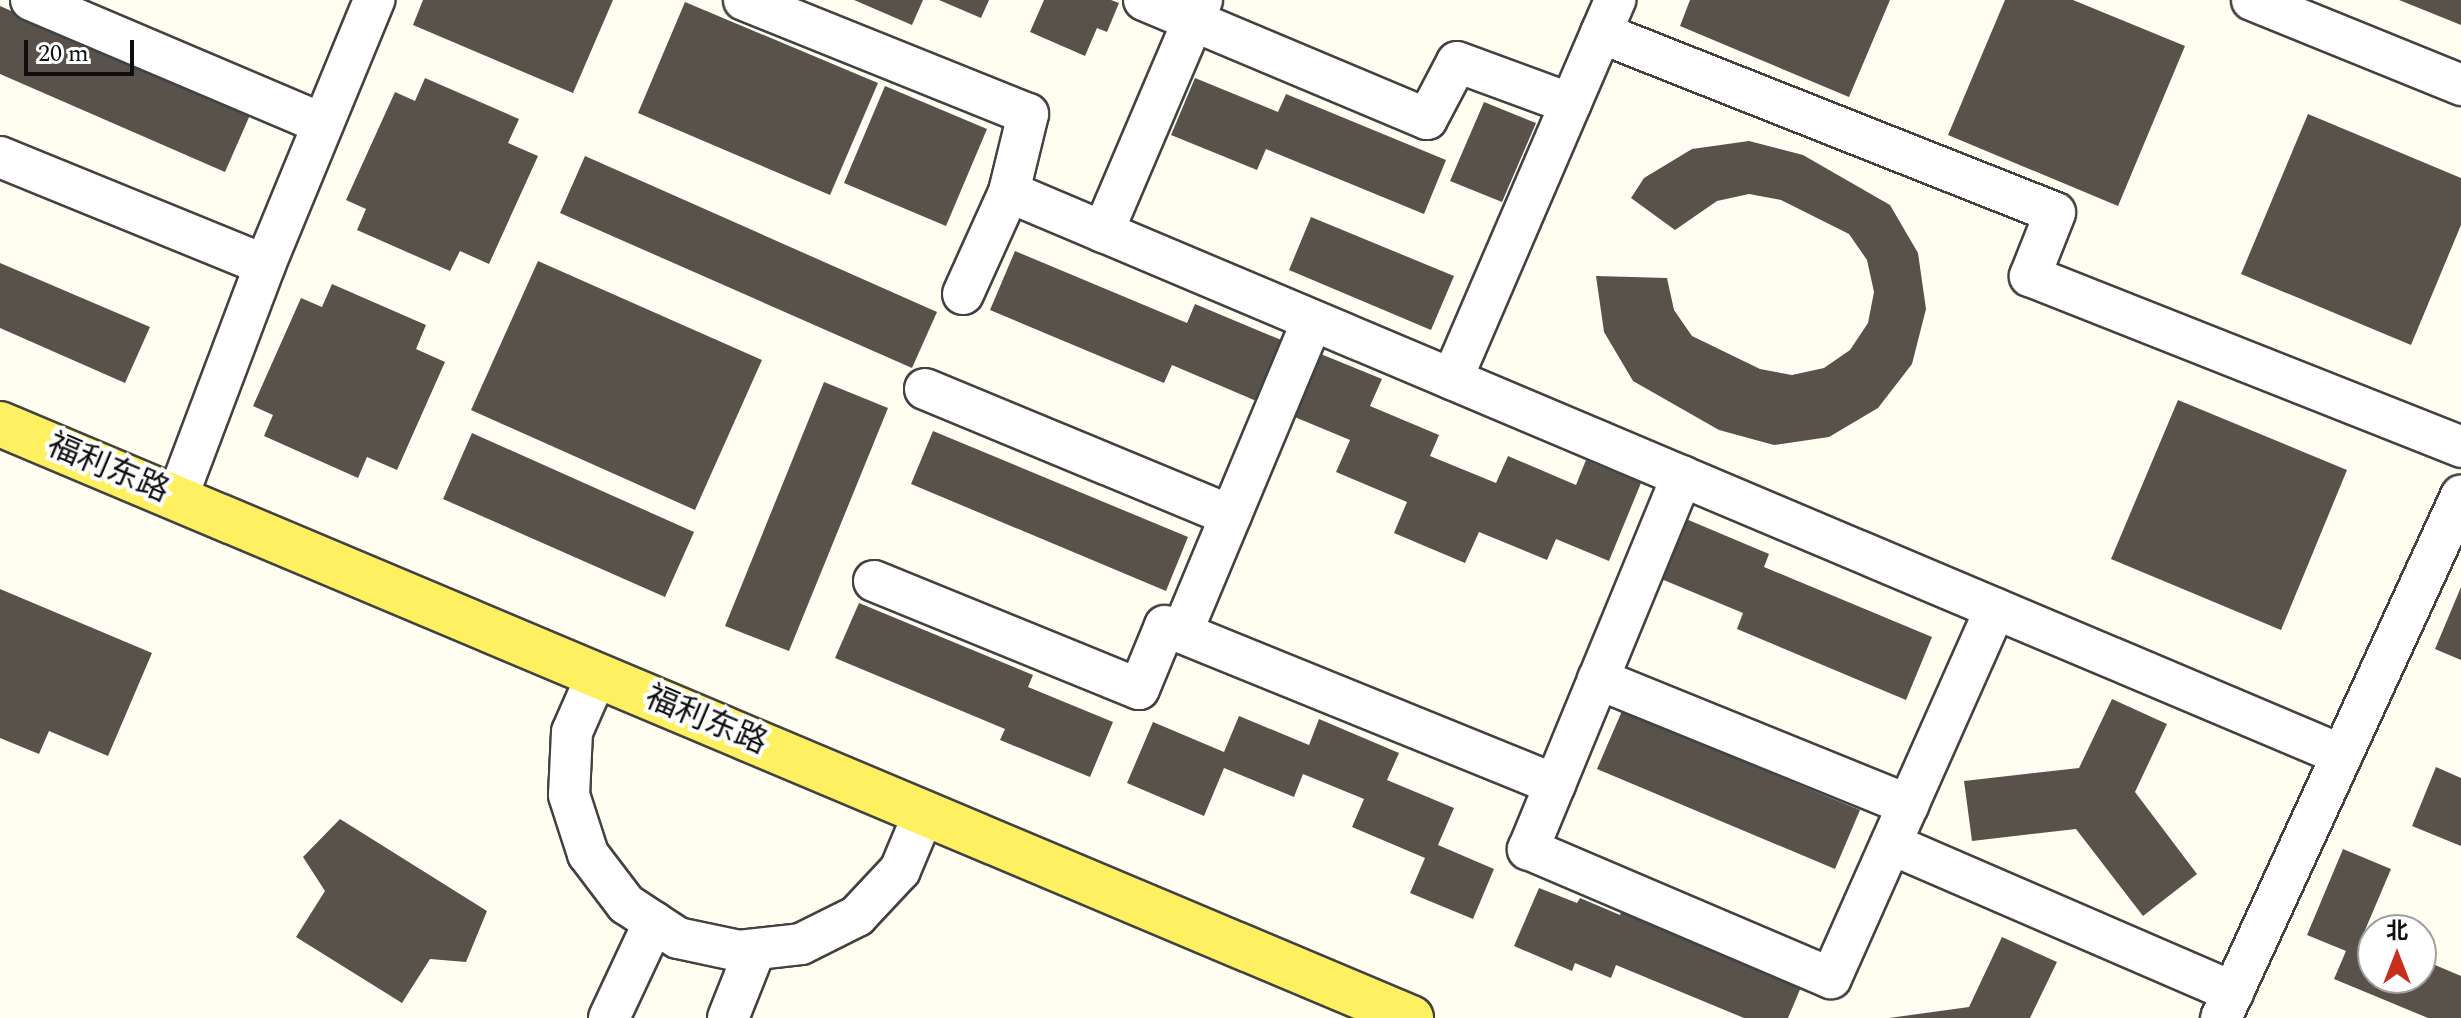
<!DOCTYPE html>
<html>
<head>
<meta charset="utf-8">
<style>
	body { margin:0 }
	#map { position:relative; width:2461px; height:1018px; overflow:hidden; background:#fffef1; font-family:Spectral,"Noto Sans SC",serif }
	div>[style] { position:absolute }
	.building>* { inset:0; background:#59524b }
	.roads { filter:drop-shadow(2px 0 #424242) drop-shadow(-2px 0 #424242) drop-shadow(0 2px #424242) drop-shadow(0 -2px #424242) }
	.minor>* { height:40px; margin:-20px; padding:0 20px; transform-origin:20px; border-radius:20px; background:#fff }
	.major>* { height:44px; margin:-22px; padding:0 22px; transform-origin:22px; border-radius:22px; background:#fff061 }
	span { translate:-50% -50%; white-space:nowrap; text-align:center; line-height:1.15; -webkit-text-stroke:8px #fff; paint-order:stroke }
	.street-label { font-size:32px; color:#0f0f0f }
	.north { position:absolute; left:2357px; top:914px; width:80px; height:80px; box-sizing:border-box; background:#fff; border:2px solid #9f9f9f; border-radius:50%; rotate:0deg; font-size:22px; font-weight:700; line-height:32px; text-align:center; color:#0f0f0f }
	.north::after { content:''; display:block; margin:auto; width:28px; height:36px; background:#c92e1d; clip-path:polygon(50% 0,100% 100%,50% 72%,0 100%) }
	.scale { position:absolute; left:24px; top:40px; width:110px; height:36px; box-sizing:border-box; border:4px solid #0f0f0f; border-top:0; padding-left:10px; font-size:24px; line-height:28px; white-space:nowrap; color:#0f0f0f; -webkit-text-stroke:6px #fff; paint-order:stroke }
</style>
</head>
<body>
<div id="map">
	<div class="building">
		<i style="clip-path:polygon(423px 0,613px 0,573px 93px,413px 25px)"></i>
		<i style="clip-path:polygon(854px 0,923px 0,912px 25px)"></i>
		<i style="clip-path:polygon(939px 0,989px 0,981px 18px)"></i>
		<i style="clip-path:polygon(1044px 0,1111px 0,1119px 3px,1107px 32px,1097px 28px,1085px 56px,1030px 32px)"></i>
		<i style="clip-path:polygon(1690px 0,1890px 0,1849px 97px,1680px 26px)"></i>
		<i style="clip-path:polygon(2005px 0,2073px 0,2185px 46px,2118px 206px,1948px 135px)"></i>
		<i style="clip-path:polygon(2399px 0,2461px 0,2461px 25px)"></i>
		<i style="clip-path:polygon(685px 2px,878px 83px,830px 195px,638px 113px)"></i>
		<i style="clip-path:polygon(0 6px,250px 115px,225px 172px,0 74px)"></i>
		<i style="clip-path:polygon(425px 78px,519px 119px,508px 143px,538px 156px,489px 264px,460px 251px,450px 271px,357px 230px,366px 209px,346px 200px,395px 92px,415px 101px)"></i>
		<i style="clip-path:polygon(1195px 78px,1278px 112px,1286px 94px,1446px 160px,1424px 214px,1266px 149px,1257px 170px,1171px 135px)"></i>
		<i style="clip-path:polygon(885px 86px,987px 129px,946px 226px,844px 183px)"></i>
		<i style="clip-path:polygon(1484px 102px,1536px 123px,1502px 202px,1450px 181px)"></i>
		<i style="clip-path:polygon(2308px 114px,2461px 178px,2461px 225px,2411px 345px,2241px 274px)"></i>
		<i style="clip-path:polygon(1749px 141px,1803px 155px,1890px 205px,1918px 253px,1926px 309px,1912px 364px,1878px 408px,1829px 437px,1774px 445px,1719px 430px,1633px 381px,1604px 332px,1596px 276px,1667px 278px,1674px 310px,1692px 336px,1760px 369px,1792px 375px,1824px 368px,1850px 350px,1868px 323px,1874px 292px,1867px 260px,1849px 234px,1781px 200px,1749px 194px,1717px 201px,1675px 230px,1631px 198px,1644px 178px,1692px 149px)"></i>
		<i style="clip-path:polygon(585px 156px,937px 312px,912px 368px,560px 213px)"></i>
		<i style="clip-path:polygon(1311px 217px,1454px 276px,1431px 330px,1289px 270px)"></i>
		<i style="clip-path:polygon(1015px 251px,1187px 323px,1195px 304px,1286px 342px,1261px 403px,1172px 365px,1164px 383px,990px 310px)"></i>
		<i style="clip-path:polygon(538px 261px,762px 360px,695px 510px,471px 410px)"></i>
		<i style="clip-path:polygon(0 263px,150px 327px,125px 383px,0 328px)"></i>
		<i style="clip-path:polygon(332px 284px,426px 325px,416px 349px,445px 362px,397px 470px,367px 457px,358px 478px,264px 436px,273px 415px,253px 406px,301px 298px,322px 307px)"></i>
		<i style="clip-path:polygon(1311px 350px,1382px 379px,1370px 406px,1439px 435px,1430px 456px,1496px 483px,1508px 456px,1576px 485px,1586px 460px,1641px 483px,1609px 561px,1556px 539px,1547px 560px,1479px 532px,1465px 563px,1394px 533px,1407px 502px,1336px 472px,1350px 440px,1285px 413px)"></i>
		<i style="clip-path:polygon(824px 382px,888px 408px,789px 651px,725px 626px)"></i>
		<i style="clip-path:polygon(2178px 400px,2347px 470px,2281px 630px,2111px 559px)"></i>
		<i style="clip-path:polygon(933px 431px,1188px 537px,1166px 591px,911px 484px)"></i>
		<i style="clip-path:polygon(472px 433px,694px 532px,665px 597px,443px 499px)"></i>
		<i style="clip-path:polygon(1679px 516px,1769px 554px,1764px 567px,1932px 637px,1906px 700px,1737px 629px,1743px 613px,1654px 576px)"></i>
		<i style="clip-path:polygon(2461px 587px,2461px 660px,2435px 649px)"></i>
		<i style="clip-path:polygon(0 589px,152px 653px,108px 756px,49px 731px,39px 754px,0 738px)"></i>
		<i style="clip-path:polygon(859px 603px,1033px 675px,1028px 687px,1113px 722px,1090px 777px,1000px 740px,1005px 729px,835px 658px)"></i>
		<i style="clip-path:polygon(2112px 699px,2167px 724px,2135px 792px,2197px 874px,2143px 916px,2076px 829px,1972px 841px,1964px 781px,2079px 768px)"></i>
		<i style="clip-path:polygon(1622px 711px,1860px 810px,1835px 869px,1597px 769px)"></i>
		<i style="clip-path:polygon(1239px 716px,1309px 745px,1319px 719px,1399px 753px,1387px 780px,1454px 808px,1438px 845px,1494px 869px,1473px 919px,1410px 893px,1425px 858px,1352px 827px,1364px 799px,1303px 774px,1294px 797px,1224px 768px,1204px 816px,1127px 783px,1153px 722px,1224px 752px)"></i>
		<i style="clip-path:polygon(2436px 767px,2461px 778px,2461px 846px,2412px 826px)"></i>
		<i style="clip-path:polygon(340px 819px,487px 911px,466px 962px,430px 959px,402px 1003px,296px 937px,325px 891px,303px 857px)"></i>
		<i style="clip-path:polygon(2343px 849px,2391px 869px,2363px 935px,2373px 939px,2373px 978px,2421px 978px,2421px 959px,2461px 976px,2461px 1018px,2428px 1018px,2334px 979px,2346px 951px,2307px 935px)"></i>
		<i style="clip-path:polygon(1539px 888px,1577px 903px,1580px 898px,1620px 915px,1624px 905px,1804px 980px,1788px 1018px,1744px 1018px,1616px 965px,1611px 978px,1575px 963px,1572px 971px,1514px 946px)"></i>
		<i style="clip-path:polygon(2002px 937px,2057px 962px,2030px 1018px,1889px 1018px,1969px 1007px)"></i>
	</div>
	<div class="roads">
		<div class="minor">
			<i style="left:31px;top:0;width:317px;rotate:23deg"></i>
			<i style="left:744px;top:0;width:306px;rotate:21.9deg"></i>
			<i style="left:1028px;top:114px;width:80px;rotate:103.7deg"></i>
			<i style="left:1144px;top:0;width:307px;rotate:22.8deg"></i>
			<i style="left:1427px;top:119px;width:64px;rotate:-62.2deg"></i>
			<i style="left:1457px;top:62px;width:121px;rotate:20.2deg"></i>
			<i style="left:2252px;top:0;width:226px;rotate:22.1deg"></i>
			<i style="left:1601px;top:33px;width:488px;rotate:21.6deg"></i>
			<i style="left:2055px;top:213px;width:68px;rotate:111.6deg"></i>
			<i style="left:2030px;top:276px;width:464px;rotate:21.6deg"></i>
			<i style="left:0;top:157px;width:286px;rotate:22.2deg"></i>
			<i style="left:1103px;top:232px;width:252px;rotate:-66.9deg"></i>
			<i style="left:963px;top:294px;width:112px;rotate:-65.7deg"></i>
			<i style="left:1009px;top:192px;width:1447px;rotate:22.9deg"></i>
			<i style="left:1452px;top:379px;width:413px;rotate:-66.7deg"></i>
			<i style="left:925px;top:389px;width:331px;rotate:22.5deg"></i>
			<i style="left:1682px;top:476px;width:404px;rotate:112.4deg"></i>
			<i style="left:1528px;top:849px;width:329px;rotate:23.1deg"></i>
			<i style="left:1831px;top:978px;width:404px;rotate:-66deg"></i>
			<i style="left:177px;top:498px;width:249px;rotate:-69.3deg"></i>
			<i style="left:265px;top:265px;width:287px;rotate:-67.6deg"></i>
			<i style="left:874px;top:581px;width:286px;rotate:22.2deg"></i>
			<i style="left:1139px;top:689px;width:68px;rotate:-67.6deg"></i>
			<i style="left:1165px;top:626px;width:421px;rotate:22.1deg"></i>
			<i style="left:1182px;top:632px;width:337px;rotate:-67.3deg"></i>
			<i style="left:597px;top:675px;width:62px;rotate:113.7deg"></i>
			<i style="left:572px;top:732px;width:63px;rotate:92.7deg"></i>
			<i style="left:569px;top:795px;width:62px;rotate:72.1deg"></i>
			<i style="left:588px;top:854px;width:63px;rotate:52.8deg"></i>
			<i style="left:626px;top:904px;width:62px;rotate:33.2deg"></i>
			<i style="left:678px;top:938px;width:62px;rotate:12deg"></i>
			<i style="left:739px;top:951px;width:62px;rotate:-6.4deg"></i>
			<i style="left:801px;top:944px;width:63px;rotate:-26.6deg"></i>
			<i style="left:857px;top:916px;width:63px;rotate:-46.9deg"></i>
			<i style="left:900px;top:870px;width:62px;rotate:-67.2deg"></i>
			<i style="left:1598px;top:679px;width:335px;rotate:22.1deg"></i>
			<i style="left:1891px;top:844px;width:373px;rotate:23.4deg"></i>
			<i style="left:609px;top:1018px;width:106px;rotate:-64.9deg"></i>
			<i style="left:728px;top:1018px;width:73px;rotate:-68.3deg"></i>
			<i style="left:2221px;top:1018px;width:575px;rotate:-65.31deg"></i>
		</div>
		<div class="major">
			<i style="left:0;top:424px;width:1531px;rotate:22.83deg"></i>
		</div>
	</div>
	<div class="street-label">
		<span style="left:108px;top:469px;rotate:23deg">福利东路</span>
		<span style="left:706px;top:721px;rotate:23deg">福利东路</span>
	</div>
	<div class="north">北</div>
	<div class="scale">20 m</div>
</div>
</body>
</html>
